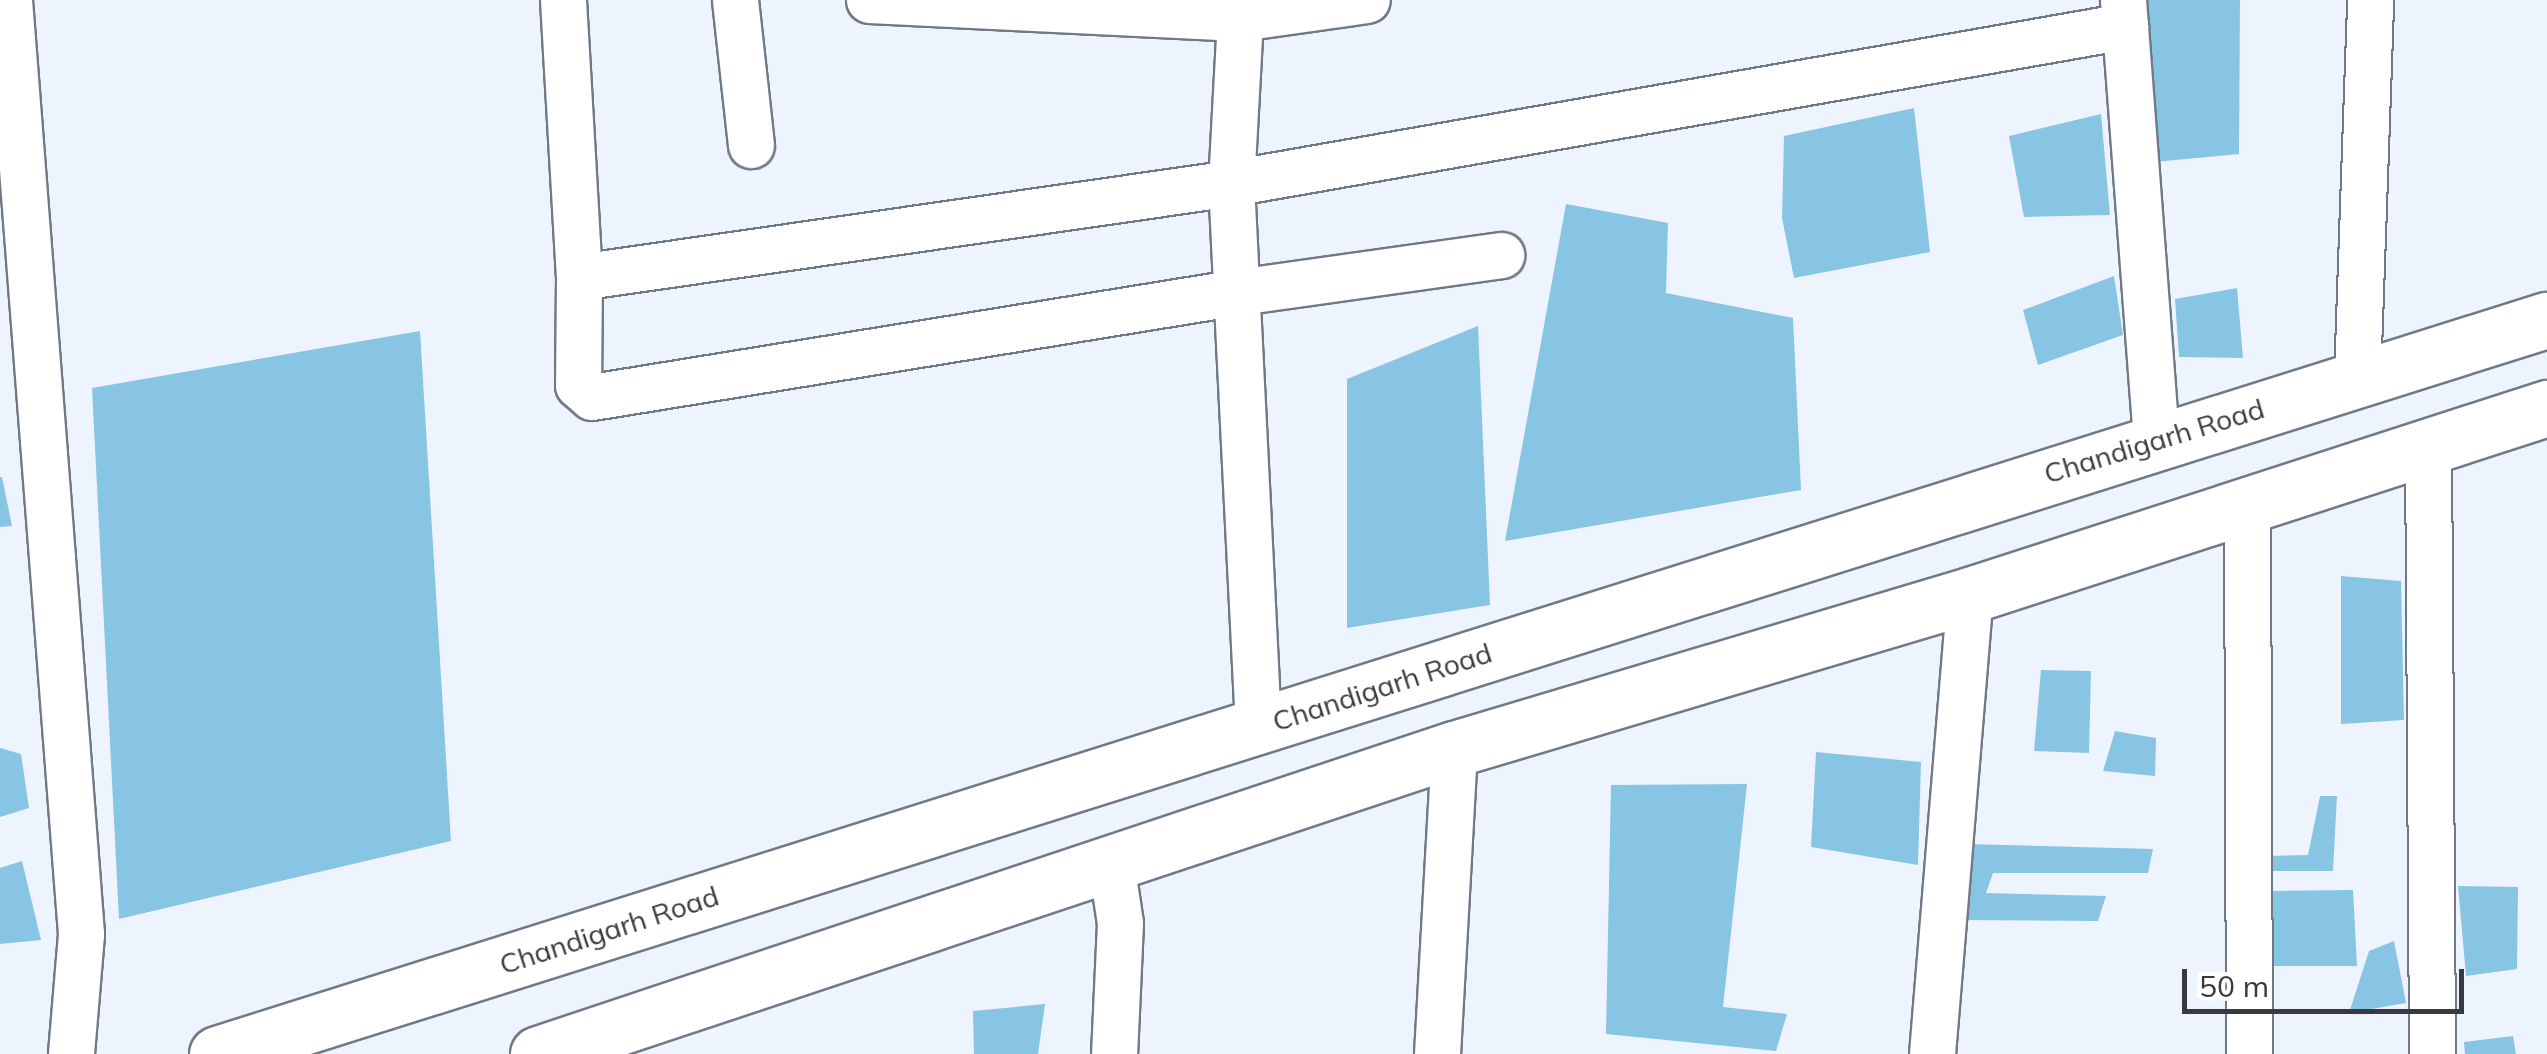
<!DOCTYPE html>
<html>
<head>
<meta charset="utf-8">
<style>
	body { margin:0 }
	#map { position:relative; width:2547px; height:1054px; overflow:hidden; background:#eef4fd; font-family:Mulish,sans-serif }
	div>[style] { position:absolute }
	.building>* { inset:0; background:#88c5e5 }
	.roads { filter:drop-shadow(2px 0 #707986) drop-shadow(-2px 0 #707986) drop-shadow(0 2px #707986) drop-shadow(0 -2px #707986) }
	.minor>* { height:45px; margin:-22.5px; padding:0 22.5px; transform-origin:22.5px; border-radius:22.5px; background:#fff }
	.major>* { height:55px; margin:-27.5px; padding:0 27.5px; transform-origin:27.5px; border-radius:27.5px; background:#fff }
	span { translate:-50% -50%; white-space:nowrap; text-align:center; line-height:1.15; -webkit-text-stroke:10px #fff; paint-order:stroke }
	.street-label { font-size:28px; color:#373a40 }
	.scale { position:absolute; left:2182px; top:969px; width:282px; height:45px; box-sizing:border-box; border:5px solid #373a40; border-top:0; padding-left:12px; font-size:30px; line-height:35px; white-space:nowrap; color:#373a40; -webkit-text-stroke:8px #fff; paint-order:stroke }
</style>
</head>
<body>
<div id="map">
	<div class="building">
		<i style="clip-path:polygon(2142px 0,2240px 0,2239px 154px,2154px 162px)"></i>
		<i style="clip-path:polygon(1914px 108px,1930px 252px,1794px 278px,1782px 218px,1784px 136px)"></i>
		<i style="clip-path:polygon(2101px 114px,2110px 215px,2024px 217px,2009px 136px)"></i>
		<i style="clip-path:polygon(1566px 204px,1668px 223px,1666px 293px,1793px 318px,1801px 490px,1505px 541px)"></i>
		<i style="clip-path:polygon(2114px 276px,2123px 335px,2038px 365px,2023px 310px)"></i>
		<i style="clip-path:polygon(2237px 288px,2243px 358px,2179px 357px,2175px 299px)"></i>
		<i style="clip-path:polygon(1478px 326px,1490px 605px,1347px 628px,1347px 379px)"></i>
		<i style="clip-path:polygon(420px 331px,451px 841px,119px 919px,92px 388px)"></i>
		<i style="clip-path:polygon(0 477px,2px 477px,12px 526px,0 527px)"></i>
		<i style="clip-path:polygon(2341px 576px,2401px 581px,2404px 720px,2341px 724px)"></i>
		<i style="clip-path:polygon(2041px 670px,2091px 671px,2089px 753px,2034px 751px)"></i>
		<i style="clip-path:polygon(2115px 731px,2156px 738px,2155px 776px,2103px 771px)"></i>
		<i style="clip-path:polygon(0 748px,21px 754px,29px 808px,0 817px)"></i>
		<i style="clip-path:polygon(1816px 752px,1921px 762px,1918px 865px,1811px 847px)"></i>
		<i style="clip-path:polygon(1747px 784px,1723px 1007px,1787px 1014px,1776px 1051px,1606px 1034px,1611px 785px)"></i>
		<i style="clip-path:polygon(2320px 796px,2337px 796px,2333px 871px,2267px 871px,2267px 856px,2308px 855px)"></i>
		<i style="clip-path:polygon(1967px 844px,2153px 849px,2148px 873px,1993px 873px,1986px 893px,2106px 896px,2098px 921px,1955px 920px)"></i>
		<i style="clip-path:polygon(22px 861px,41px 940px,0 944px,0 868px)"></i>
		<i style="clip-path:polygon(2458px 886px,2518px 887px,2517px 969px,2466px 976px)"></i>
		<i style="clip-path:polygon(2353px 890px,2357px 966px,2268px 966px,2266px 891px)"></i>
		<i style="clip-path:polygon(2394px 941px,2406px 1003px,2349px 1013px,2369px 951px)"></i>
		<i style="clip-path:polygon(1045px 1004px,1038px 1054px,974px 1054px,973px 1011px)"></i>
		<i style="clip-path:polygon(2513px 1036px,2516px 1054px,2465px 1054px,2464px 1042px)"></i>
	</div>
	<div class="roads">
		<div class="minor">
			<i style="left:9px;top:0;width:937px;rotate:85.59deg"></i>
			<i style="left:81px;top:934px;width:120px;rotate:94.8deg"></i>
			<i style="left:563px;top:0;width:277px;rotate:86.7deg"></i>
			<i style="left:579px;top:277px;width:108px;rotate:90.5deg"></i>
			<i style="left:578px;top:385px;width:18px;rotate:41deg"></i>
			<i style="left:592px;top:397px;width:654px;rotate:-9.23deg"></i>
			<i style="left:1238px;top:292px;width:266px;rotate:-8deg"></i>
			<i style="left:735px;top:0;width:146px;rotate:83.7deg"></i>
			<i style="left:869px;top:0;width:371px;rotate:2.8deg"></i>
			<i style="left:1240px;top:18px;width:128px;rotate:-8.1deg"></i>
			<i style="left:1241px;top:0;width:183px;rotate:93.1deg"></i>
			<i style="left:1231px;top:183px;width:544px;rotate:87.15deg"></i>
			<i style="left:2123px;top:0;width:441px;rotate:85.7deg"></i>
			<i style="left:579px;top:277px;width:659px;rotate:-8.2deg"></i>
			<i style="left:1231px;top:183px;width:908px;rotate:-9.96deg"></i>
			<i style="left:2357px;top:378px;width:378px;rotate:-88deg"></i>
			<i style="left:2428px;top:445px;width:609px;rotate:89.62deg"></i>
			<i style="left:2247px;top:506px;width:548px;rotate:89.79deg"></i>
			<i style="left:1111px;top:863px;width:61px;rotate:81.5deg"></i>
			<i style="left:1120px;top:923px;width:131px;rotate:92.6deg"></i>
			<i style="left:1437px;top:1054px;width:305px;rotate:-86.8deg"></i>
			<i style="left:1932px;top:1054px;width:461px;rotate:-85.3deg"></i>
		</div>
		<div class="major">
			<i style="left:217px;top:1054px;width:2443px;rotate:-17.49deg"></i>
			<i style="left:538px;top:1054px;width:965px;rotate:-18.42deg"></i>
			<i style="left:1454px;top:749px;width:538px;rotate:-16.62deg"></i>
			<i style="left:1970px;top:595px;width:607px;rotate:-17.96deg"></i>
		</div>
	</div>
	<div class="street-label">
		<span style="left:2154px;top:441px;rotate:-17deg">Chandigarh Road</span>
		<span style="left:1382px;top:687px;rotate:-18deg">Chandigarh Road</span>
		<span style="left:609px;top:930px;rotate:-18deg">Chandigarh Road</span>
	</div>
	<div class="scale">50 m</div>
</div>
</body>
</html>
